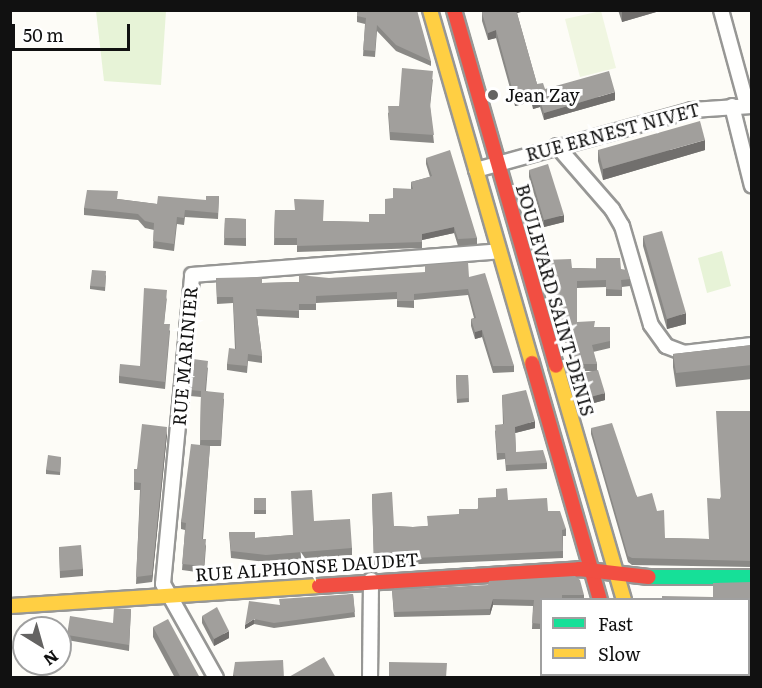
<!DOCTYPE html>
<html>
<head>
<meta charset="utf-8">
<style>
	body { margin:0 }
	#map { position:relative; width:762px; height:688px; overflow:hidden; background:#fdfcf7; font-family:Literata,serif }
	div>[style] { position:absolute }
	.green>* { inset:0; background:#e7f3d7 }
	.pitch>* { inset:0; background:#f0f6e1 }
	.roads { filter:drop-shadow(2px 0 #979795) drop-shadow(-2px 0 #979795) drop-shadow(0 2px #979795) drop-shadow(0 -2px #979795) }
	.street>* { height:14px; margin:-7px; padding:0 7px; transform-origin:7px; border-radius:7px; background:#fffffe }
	.fast>* { height:14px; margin:-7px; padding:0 7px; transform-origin:7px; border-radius:7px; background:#16e098 }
	.slow>* { height:14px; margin:-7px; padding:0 7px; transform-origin:7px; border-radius:7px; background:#ffcf43 }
	.jam>* { height:14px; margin:-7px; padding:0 7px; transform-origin:7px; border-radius:7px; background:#f24e42 }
	.wall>* { inset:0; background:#8a8986 }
	.shaded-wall>* { inset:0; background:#716f6d }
	.building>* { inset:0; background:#a19f9c }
	.dots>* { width:16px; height:16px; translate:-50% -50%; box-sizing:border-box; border:3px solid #fff; border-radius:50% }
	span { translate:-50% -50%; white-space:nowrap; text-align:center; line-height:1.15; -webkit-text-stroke:6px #fff; paint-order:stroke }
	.poi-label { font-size:18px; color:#111 }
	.left { translate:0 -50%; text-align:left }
	.street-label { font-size:18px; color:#111 }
	.frame { position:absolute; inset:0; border:12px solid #111; pointer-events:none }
	.legend { position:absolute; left:540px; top:598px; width:210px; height:78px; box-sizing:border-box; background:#fff; border:2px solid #a0a0a0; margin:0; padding:8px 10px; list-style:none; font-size:18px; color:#111 }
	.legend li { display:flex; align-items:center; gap:12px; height:30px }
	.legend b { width:30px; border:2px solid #a0a0a0 }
	.north { position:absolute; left:12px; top:616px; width:60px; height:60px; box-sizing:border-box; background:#fff; border:2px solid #a0a0a0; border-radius:50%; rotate:143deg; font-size:16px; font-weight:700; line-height:24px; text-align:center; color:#111 }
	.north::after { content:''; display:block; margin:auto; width:21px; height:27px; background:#646362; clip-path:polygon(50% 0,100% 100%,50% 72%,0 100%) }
	.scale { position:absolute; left:12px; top:24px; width:118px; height:27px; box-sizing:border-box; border:3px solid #111; border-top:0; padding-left:8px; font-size:18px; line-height:21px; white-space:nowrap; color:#111; -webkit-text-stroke:4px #fff; paint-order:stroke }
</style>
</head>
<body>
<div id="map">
	<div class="green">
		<i style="clip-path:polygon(96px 11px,166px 11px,161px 85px,104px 81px)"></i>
		<i style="clip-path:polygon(722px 251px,731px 286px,707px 293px,698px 258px)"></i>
	</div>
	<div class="pitch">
		<i style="clip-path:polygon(601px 11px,616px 68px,580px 77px,565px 19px)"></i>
	</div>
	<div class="roads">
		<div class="street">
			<i style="left:721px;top:10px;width:98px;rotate:74.7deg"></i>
			<i style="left:732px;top:106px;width:82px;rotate:76deg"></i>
			<i style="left:557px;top:146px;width:84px;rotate:48.9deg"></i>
			<i style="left:612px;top:209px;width:20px;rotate:60deg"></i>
			<i style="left:622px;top:226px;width:103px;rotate:73.7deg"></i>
			<i style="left:651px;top:325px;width:26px;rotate:54deg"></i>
			<i style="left:666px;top:346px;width:19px;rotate:21deg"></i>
			<i style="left:684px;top:353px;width:68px;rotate:-6.7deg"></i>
			<i style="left:476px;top:170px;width:224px;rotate:-15.5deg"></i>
			<i style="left:692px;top:110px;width:60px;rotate:-3.8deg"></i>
			<i style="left:216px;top:678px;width:108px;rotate:-119.4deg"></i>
			<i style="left:163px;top:584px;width:310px;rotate:-84.6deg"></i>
			<i style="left:192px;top:275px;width:302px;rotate:-4.4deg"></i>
			<i style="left:370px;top:678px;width:98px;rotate:-89.4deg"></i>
		</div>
		<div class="fast">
			<i style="left:649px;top:577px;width:103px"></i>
			<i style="left:646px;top:674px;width:4px;rotate:90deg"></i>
		</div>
		<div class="slow">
			<i style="left:430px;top:10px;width:367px;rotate:73.9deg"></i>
			<i style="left:556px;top:366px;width:244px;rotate:73.8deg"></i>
			<i style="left:10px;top:606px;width:310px;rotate:-3.7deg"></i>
			<i style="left:621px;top:674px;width:4px;rotate:76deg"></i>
		</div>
		<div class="jam">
			<i style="left:454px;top:10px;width:370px;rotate:74deg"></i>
			<i style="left:532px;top:363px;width:247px;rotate:74deg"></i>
			<i style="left:319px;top:586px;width:261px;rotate:-3.7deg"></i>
			<i style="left:579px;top:569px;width:70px;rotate:6.5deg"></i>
		</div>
	</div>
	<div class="wall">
		<i style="clip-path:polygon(357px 10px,431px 61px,431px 66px,396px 51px,377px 31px,375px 57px,363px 56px,365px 24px,357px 22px)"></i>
		<i style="clip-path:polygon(482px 10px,517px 13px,537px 84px,545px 89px,615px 100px,544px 120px,540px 107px,533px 109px,531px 102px,515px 106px,496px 38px,488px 40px,482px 21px)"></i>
		<i style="clip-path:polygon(618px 10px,663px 10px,622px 22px)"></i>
		<i style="clip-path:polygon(433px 79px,430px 107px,434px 143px,390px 140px,388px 113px,399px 106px)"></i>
		<i style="clip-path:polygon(598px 150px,705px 150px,603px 180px,598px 161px)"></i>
		<i style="clip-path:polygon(426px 158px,477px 238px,477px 244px,458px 246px,454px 233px,422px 240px,422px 248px,297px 252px,297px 245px,274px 245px,275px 210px,324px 221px,369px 222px,385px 214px,393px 198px,411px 189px,411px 182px,430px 177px,426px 164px)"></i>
		<i style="clip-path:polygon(529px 170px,564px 222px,544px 227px,529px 177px)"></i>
		<i style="clip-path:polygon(219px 196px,218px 219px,185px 217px,184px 225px,177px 224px,174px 251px,153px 248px,154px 230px,145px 228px,138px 220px,84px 215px,84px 208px,118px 199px,157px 204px,206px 200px)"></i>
		<i style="clip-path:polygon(225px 218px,246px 219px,246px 246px,224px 245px)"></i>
		<i style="clip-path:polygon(643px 236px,686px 324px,667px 329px,643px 246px)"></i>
		<i style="clip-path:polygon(544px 260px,572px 268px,621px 269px,630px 279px,630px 286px,622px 287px,622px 296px,606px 296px,606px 287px,577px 288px,577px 322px,594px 327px,610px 327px,610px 348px,593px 352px,597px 364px,597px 370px,605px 400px,583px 406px,576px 382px,576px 375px,593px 371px,578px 371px,570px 343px,565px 343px,544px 266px)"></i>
		<i style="clip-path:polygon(106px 275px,105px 291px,90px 289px,90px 286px)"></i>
		<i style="clip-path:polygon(469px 277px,514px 366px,514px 372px,493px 373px,482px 337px,475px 339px,471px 326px,471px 319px,474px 318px,468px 295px,414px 300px,414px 308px,397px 307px,397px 299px,316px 303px,316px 310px,299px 310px,299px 318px,257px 316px,262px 356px,262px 363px,248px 361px,247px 373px,227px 370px,227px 364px,235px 349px,233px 303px,217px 304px,216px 278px,262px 283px,299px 282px,329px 278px)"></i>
		<i style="clip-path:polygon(167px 297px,164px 324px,170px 331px,165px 389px,119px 383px,119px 376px,140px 366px)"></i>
		<i style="clip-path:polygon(752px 345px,752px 379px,676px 387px,673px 367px,673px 354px)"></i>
		<i style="clip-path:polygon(208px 367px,206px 391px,224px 399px,221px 446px,210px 446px,203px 539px,206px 546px,204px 573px,182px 570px,185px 530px,181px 529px,181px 522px,200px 445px,201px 397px,190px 396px,190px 390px)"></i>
		<i style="clip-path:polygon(456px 375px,468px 375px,469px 402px,457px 403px)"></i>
		<i style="clip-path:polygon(502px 395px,535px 428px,515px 433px,516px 452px,547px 463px,547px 469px,506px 471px,505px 459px,497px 460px,495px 431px,503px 424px)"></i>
		<i style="clip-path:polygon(752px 411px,752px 567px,632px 565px,628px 562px,591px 434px,591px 428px,665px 538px,709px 539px,720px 499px)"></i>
		<i style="clip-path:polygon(167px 434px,152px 582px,136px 584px,140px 490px,134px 490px,134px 469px,137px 469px)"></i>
		<i style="clip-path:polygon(61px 457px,60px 475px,46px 474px,46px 470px)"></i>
		<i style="clip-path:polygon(372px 494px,394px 526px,413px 527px,427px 526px,459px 514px,508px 500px,548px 511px,566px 529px,566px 536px,563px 536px,563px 558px,374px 566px)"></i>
		<i style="clip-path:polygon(254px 498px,266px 498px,266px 514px,254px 514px)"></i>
		<i style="clip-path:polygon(314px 521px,352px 548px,352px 555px,266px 562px,231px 558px,229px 532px,255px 538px,293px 535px)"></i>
		<i style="clip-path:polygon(59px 547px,83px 569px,83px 576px,60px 578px)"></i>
		<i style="clip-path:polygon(752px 582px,752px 613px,748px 613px,748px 600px,713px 597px)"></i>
		<i style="clip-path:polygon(392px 590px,584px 595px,584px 600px,542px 600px,542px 629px,532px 629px,533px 606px,493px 605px,490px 615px,394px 617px)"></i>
		<i style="clip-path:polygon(353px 594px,355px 617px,274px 628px,254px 624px,245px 629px,245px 625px,280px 605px)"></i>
		<i style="clip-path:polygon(131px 609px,129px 651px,67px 640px,67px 635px,113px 623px)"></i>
		<i style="clip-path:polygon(202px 616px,229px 638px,214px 646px,202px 623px)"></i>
		<i style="clip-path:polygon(153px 627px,200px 678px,175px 678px,153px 637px)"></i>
		<i style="clip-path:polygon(233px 675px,284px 678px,233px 678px)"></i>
	</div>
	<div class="shaded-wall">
		<i style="clip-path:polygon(515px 10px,527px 10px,515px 14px)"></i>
		<i style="clip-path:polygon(622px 10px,663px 10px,622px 22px)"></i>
		<i style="clip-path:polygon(496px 30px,496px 38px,488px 40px,488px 33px)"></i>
		<i style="clip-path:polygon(615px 92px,615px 100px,544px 120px,544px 113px)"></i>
		<i style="clip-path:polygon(531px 95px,531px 102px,515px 106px,515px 99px)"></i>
		<i style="clip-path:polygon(540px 100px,540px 107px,533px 109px,533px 102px)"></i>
		<i style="clip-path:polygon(705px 140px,705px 150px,603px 180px,603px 169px)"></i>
		<i style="clip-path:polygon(564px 215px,564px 222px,544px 227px,544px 220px)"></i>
		<i style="clip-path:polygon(454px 227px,454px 233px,422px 240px,422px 234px)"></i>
		<i style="clip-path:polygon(686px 313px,686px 324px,667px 329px,667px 319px)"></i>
		<i style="clip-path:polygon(482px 330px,482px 337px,475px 339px,475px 332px)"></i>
		<i style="clip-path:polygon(605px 393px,605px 400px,583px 406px,583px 399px)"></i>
		<i style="clip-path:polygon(535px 421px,535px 428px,515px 433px,515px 427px)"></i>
		<i style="clip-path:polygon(167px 427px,167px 434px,152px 582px,152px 575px)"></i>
		<i style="clip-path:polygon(493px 599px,493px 605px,490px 615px,490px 609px)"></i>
		<i style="clip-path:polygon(254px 619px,254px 624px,245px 629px,245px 625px)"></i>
		<i style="clip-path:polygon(229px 631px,229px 638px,214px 646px,214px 639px)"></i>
	</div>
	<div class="building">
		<i style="clip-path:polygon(357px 10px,417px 10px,431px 61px,396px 45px,377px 25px,375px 51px,363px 50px,366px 18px,357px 16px)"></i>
		<i style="clip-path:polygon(482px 10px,516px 10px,537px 84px,543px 83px,545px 89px,609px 71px,615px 92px,544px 113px,540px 100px,533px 102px,531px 95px,515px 99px,496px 30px,488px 33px,482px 13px)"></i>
		<i style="clip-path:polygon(402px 68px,433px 71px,430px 104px,434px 135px,390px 132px,388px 106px,399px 106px)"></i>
		<i style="clip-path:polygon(700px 121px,705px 140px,603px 169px,598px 150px)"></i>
		<i style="clip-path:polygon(450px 150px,477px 238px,458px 239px,454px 227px,422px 234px,422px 242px,297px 246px,297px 238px,274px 238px,275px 210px,295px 210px,294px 199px,324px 200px,323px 221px,369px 222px,369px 214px,385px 214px,385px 199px,393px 198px,393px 188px,413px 189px,411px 182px,432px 176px,426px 158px)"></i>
		<i style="clip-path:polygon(548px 164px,564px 215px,544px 220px,529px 170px)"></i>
		<i style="clip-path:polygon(87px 190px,118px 191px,117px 199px,157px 204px,158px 196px,206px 200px,206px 196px,219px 196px,218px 213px,185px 210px,184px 218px,177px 217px,174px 244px,153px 241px,154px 223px,145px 221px,138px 214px,84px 208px)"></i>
		<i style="clip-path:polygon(225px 218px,246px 219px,246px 238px,224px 238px)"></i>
		<i style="clip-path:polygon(662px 231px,686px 313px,667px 319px,643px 236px)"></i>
		<i style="clip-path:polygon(596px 258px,620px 258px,621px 269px,627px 270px,630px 279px,621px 280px,622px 290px,606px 289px,606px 280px,577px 281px,577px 322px,595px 321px,594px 327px,610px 327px,610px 341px,592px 345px,597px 364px,578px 364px,570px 336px,565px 336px,544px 260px,571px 259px,572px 268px,596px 269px)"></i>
		<i style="clip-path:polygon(468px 262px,469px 277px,485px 273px,514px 366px,493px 366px,482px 330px,475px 332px,471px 319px,476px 318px,468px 289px,414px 294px,414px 301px,397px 301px,397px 292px,316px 296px,316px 304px,299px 304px,299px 311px,256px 309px,262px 356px,248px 354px,247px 366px,227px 364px,229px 348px,236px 349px,233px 297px,217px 297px,216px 278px,262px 277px,262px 283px,299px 282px,299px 275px,329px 278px,425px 272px,425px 265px)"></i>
		<i style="clip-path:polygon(92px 270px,106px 271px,105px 287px,90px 286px)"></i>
		<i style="clip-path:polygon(144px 288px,167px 290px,164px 324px,170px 324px,165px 382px,119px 376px,120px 364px,140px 366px)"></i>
		<i style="clip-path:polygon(752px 345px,752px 365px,676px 373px,673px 354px)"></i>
		<i style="clip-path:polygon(193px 359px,208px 361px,205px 391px,224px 393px,221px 440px,200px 440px,201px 391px,190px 390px)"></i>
		<i style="clip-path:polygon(598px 370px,605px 393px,583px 399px,576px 375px)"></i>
		<i style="clip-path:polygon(456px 375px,468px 375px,469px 398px,457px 399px)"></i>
		<i style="clip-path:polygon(526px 390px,535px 421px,515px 427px,516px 452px,543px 450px,547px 463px,506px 465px,505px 453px,497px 453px,495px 425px,504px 424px,502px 395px)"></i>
		<i style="clip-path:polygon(716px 411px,752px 411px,752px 561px,632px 558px,628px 556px,591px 428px,612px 423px,637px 497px,652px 493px,657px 511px,664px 510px,665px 538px,709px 539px,707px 498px,721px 499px)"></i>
		<i style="clip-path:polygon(142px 424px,167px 427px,152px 575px,136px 577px,141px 483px,134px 482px,134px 469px,137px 469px)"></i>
		<i style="clip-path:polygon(191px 444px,210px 446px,202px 539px,206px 539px,204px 566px,182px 564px,186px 523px,181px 522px)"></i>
		<i style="clip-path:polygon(48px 455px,61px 457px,60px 472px,46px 470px)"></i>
		<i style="clip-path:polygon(507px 488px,508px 500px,547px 498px,548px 511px,560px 511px,566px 529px,562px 530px,563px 551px,374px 560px,372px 494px,392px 492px,394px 526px,413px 527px,428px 526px,427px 516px,459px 514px,459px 509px,478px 509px,478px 498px,496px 497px,496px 489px)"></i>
		<i style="clip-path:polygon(312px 490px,314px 521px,350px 519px,352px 548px,266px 555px,231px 551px,229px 532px,255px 532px,255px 538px,293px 535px,291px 491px)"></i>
		<i style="clip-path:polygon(254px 498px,266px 498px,266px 510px,254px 510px)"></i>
		<i style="clip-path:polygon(81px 545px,83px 569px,60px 571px,59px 547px)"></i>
		<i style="clip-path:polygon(575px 576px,580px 580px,584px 595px,562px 595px,562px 600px,542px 600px,542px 624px,532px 623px,534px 600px,493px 599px,490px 609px,394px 612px,392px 590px,488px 585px,489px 581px)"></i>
		<i style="clip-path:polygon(752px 582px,752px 607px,748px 607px,748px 600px,662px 600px,662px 596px,713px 597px,713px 583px)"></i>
		<i style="clip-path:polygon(353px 594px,355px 612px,274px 623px,254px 619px,245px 625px,249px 601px,280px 605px,279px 599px)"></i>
		<i style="clip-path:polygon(217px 607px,229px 631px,214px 639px,202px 616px)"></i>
		<i style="clip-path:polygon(114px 608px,131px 609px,129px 645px,67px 635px,70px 616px,113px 623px)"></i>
		<i style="clip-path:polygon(168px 619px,200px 678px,181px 678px,153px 627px)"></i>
		<i style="clip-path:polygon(324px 657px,336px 678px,287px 678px)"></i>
		<i style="clip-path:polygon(283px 660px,284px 678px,252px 678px,233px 675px,235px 662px)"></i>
		<i style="clip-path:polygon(389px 662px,447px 663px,446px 678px,389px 678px)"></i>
		<i style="clip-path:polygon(584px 675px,605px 675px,606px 678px,584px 678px)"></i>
		<i style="clip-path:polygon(662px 675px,734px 675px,734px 678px,663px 678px)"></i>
	</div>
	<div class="dots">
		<i style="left:493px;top:95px;background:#646362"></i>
	</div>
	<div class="poi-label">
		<span class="left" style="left:505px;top:95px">Jean Zay</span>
	</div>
	<div class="street-label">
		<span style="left:613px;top:132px;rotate:-15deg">RUE ERNEST NIVET</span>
		<span style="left:555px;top:300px;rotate:74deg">BOULEVARD SAINT-DENIS</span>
		<span style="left:185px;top:356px;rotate:-85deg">RUE MARINIER</span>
		<span style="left:307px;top:567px;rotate:-4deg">RUE ALPHONSE DAUDET</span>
	</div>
	<div class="frame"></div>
	<ul class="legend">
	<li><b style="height:8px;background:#16e098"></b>Fast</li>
	<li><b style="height:8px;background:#ffcf43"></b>Slow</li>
	</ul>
	<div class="north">N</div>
	<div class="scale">50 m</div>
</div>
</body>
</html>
